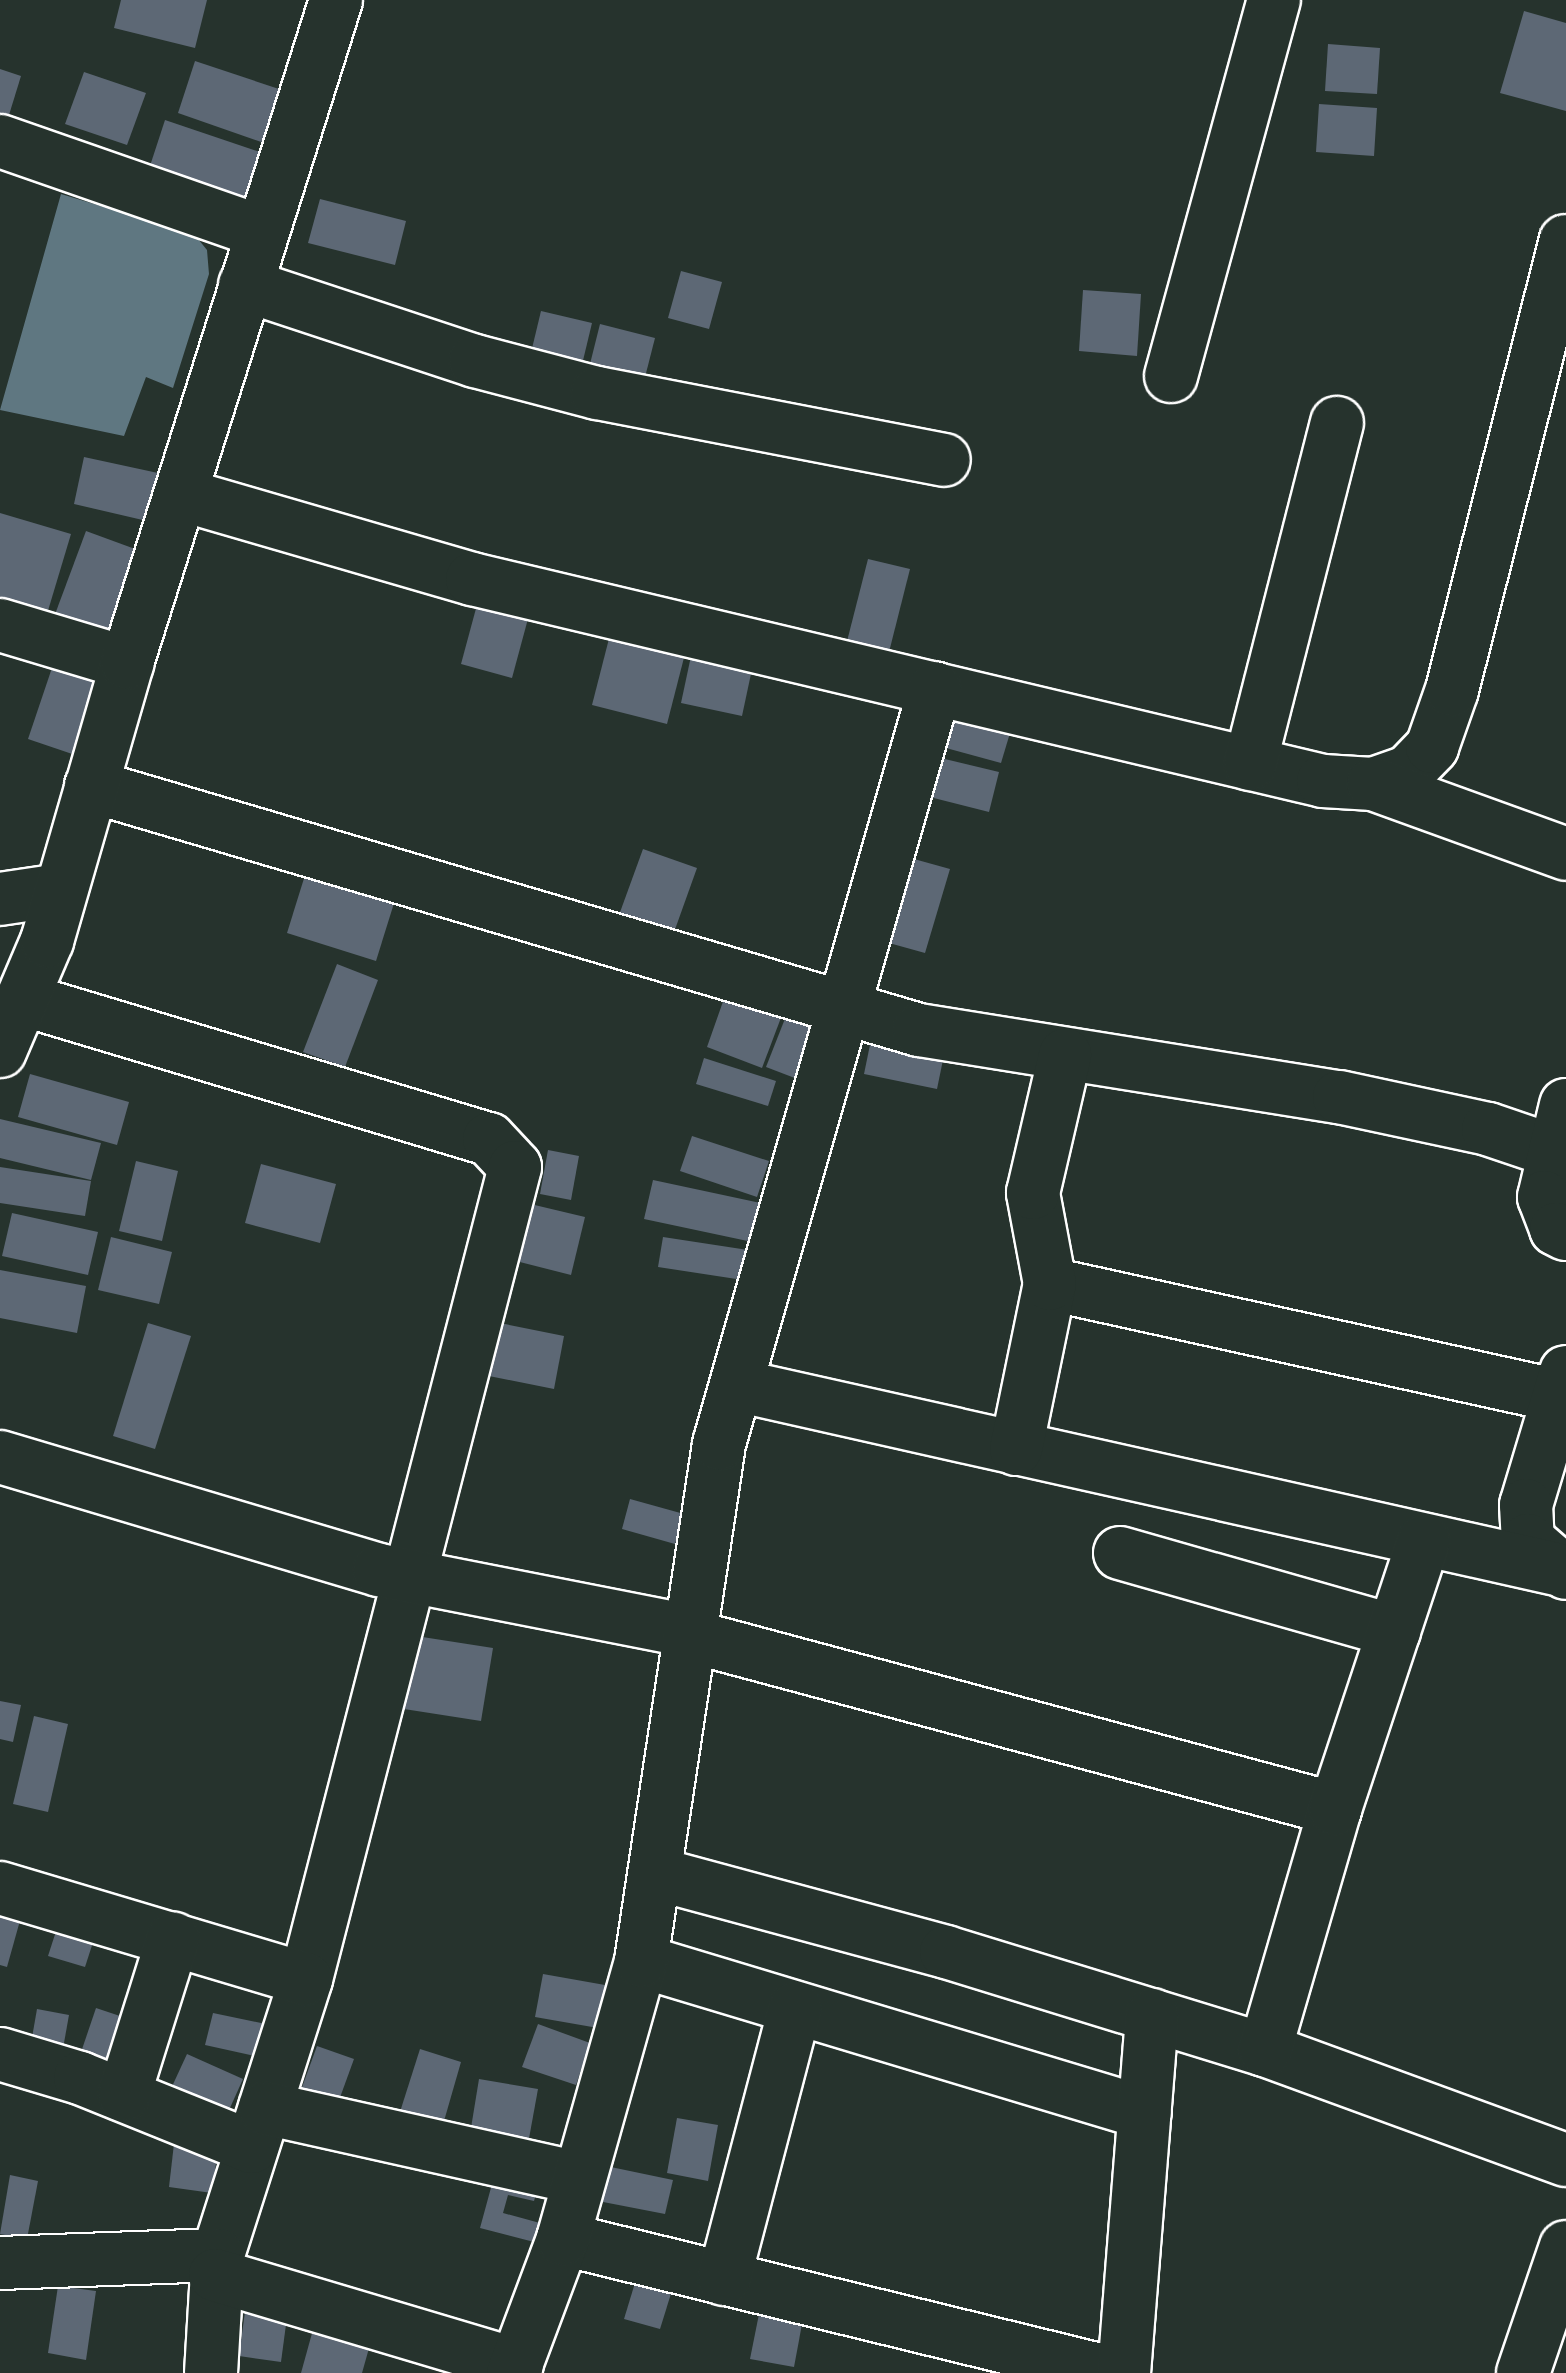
<!DOCTYPE html>
<html>
<head>
<meta charset="utf-8">
<style>
	body { margin:0 }
	#map { position:relative; width:1566px; height:2373px; overflow:hidden; background:#26332d; font-family:Kalam,sans-serif }
	div>[style] { position:absolute }
	.water>* { inset:0; background:#5f7781 }
	.building>* { inset:0; background:#5d6875 }
	.roads { filter:drop-shadow(2px 0 #fff) drop-shadow(-2px 0 #fff) drop-shadow(0 2px #fff) drop-shadow(0 -2px #fff) }
	.minor>* { height:52px; margin:-26px; padding:0 26px; transform-origin:26px; border-radius:26px; background:#26332d }
	span { translate:-50% -50%; white-space:nowrap; text-align:center; line-height:1.15; -webkit-text-stroke:8px #26332d; paint-order:stroke }
</style>
</head>
<body>
<div id="map">
	<div class="water">
		<i style="clip-path:polygon(61px 194px,194px 234px,207px 250px,209px 274px,173px 388px,146px 377px,124px 436px,0 410px)"></i>
	</div>
	<div class="building">
		<i style="clip-path:polygon(121px 0,207px 0,195px 48px,114px 28px)"></i>
		<i style="clip-path:polygon(1524px 11px,1566px 23px,1566px 111px,1500px 93px)"></i>
		<i style="clip-path:polygon(1328px 44px,1380px 48px,1377px 94px,1325px 91px)"></i>
		<i style="clip-path:polygon(195px 61px,288px 92px,270px 145px,178px 113px)"></i>
		<i style="clip-path:polygon(0 69px,21px 76px,5px 128px,0 127px)"></i>
		<i style="clip-path:polygon(84px 72px,146px 93px,127px 145px,65px 124px)"></i>
		<i style="clip-path:polygon(1319px 104px,1377px 108px,1374px 156px,1316px 152px)"></i>
		<i style="clip-path:polygon(165px 120px,266px 154px,247px 207px,148px 172px)"></i>
		<i style="clip-path:polygon(320px 199px,406px 221px,395px 265px,308px 243px)"></i>
		<i style="clip-path:polygon(681px 271px,722px 282px,709px 329px,668px 318px)"></i>
		<i style="clip-path:polygon(1083px 290px,1141px 294px,1137px 356px,1079px 351px)"></i>
		<i style="clip-path:polygon(541px 311px,592px 323px,580px 373px,529px 361px)"></i>
		<i style="clip-path:polygon(600px 324px,655px 338px,643px 385px,588px 372px)"></i>
		<i style="clip-path:polygon(84px 457px,158px 473px,147px 521px,74px 504px)"></i>
		<i style="clip-path:polygon(0 513px,71px 534px,47px 614px,0 600px)"></i>
		<i style="clip-path:polygon(86px 531px,146px 553px,113px 639px,54px 617px)"></i>
		<i style="clip-path:polygon(868px 559px,910px 569px,886px 664px,844px 653px)"></i>
		<i style="clip-path:polygon(478px 601px,529px 615px,512px 678px,461px 664px)"></i>
		<i style="clip-path:polygon(613px 623px,688px 642px,667px 724px,592px 705px)"></i>
		<i style="clip-path:polygon(694px 642px,755px 655px,742px 716px,681px 703px)"></i>
		<i style="clip-path:polygon(57px 653px,114px 672px,84px 758px,28px 739px)"></i>
		<i style="clip-path:polygon(943px 715px,1010px 733px,1001px 763px,935px 745px)"></i>
		<i style="clip-path:polygon(924px 754px,999px 772px,989px 812px,914px 793px)"></i>
		<i style="clip-path:polygon(643px 849px,697px 868px,673px 935px,619px 915px)"></i>
		<i style="clip-path:polygon(310px 859px,399px 887px,376px 961px,287px 933px)"></i>
		<i style="clip-path:polygon(914px 859px,950px 869px,925px 953px,889px 943px)"></i>
		<i style="clip-path:polygon(337px 964px,378px 980px,345px 1067px,303px 1052px)"></i>
		<i style="clip-path:polygon(726px 993px,782px 1015px,762px 1068px,707px 1047px)"></i>
		<i style="clip-path:polygon(788px 1011px,835px 1029px,813px 1085px,766px 1067px)"></i>
		<i style="clip-path:polygon(872px 1035px,945px 1050px,937px 1089px,864px 1074px)"></i>
		<i style="clip-path:polygon(704px 1058px,776px 1081px,768px 1106px,696px 1084px)"></i>
		<i style="clip-path:polygon(30px 1074px,129px 1102px,117px 1145px,18px 1117px)"></i>
		<i style="clip-path:polygon(0 1119px,101px 1143px,91px 1180px,0 1158px)"></i>
		<i style="clip-path:polygon(692px 1136px,769px 1161px,757px 1197px,680px 1171px)"></i>
		<i style="clip-path:polygon(548px 1150px,579px 1156px,571px 1200px,540px 1194px)"></i>
		<i style="clip-path:polygon(136px 1161px,178px 1171px,162px 1241px,119px 1231px)"></i>
		<i style="clip-path:polygon(261px 1164px,336px 1184px,320px 1243px,245px 1223px)"></i>
		<i style="clip-path:polygon(0 1167px,91px 1181px,85px 1216px,0 1203px)"></i>
		<i style="clip-path:polygon(653px 1180px,765px 1204px,757px 1243px,644px 1219px)"></i>
		<i style="clip-path:polygon(522px 1202px,585px 1217px,571px 1275px,508px 1259px)"></i>
		<i style="clip-path:polygon(12px 1213px,98px 1232px,88px 1275px,2px 1256px)"></i>
		<i style="clip-path:polygon(111px 1237px,172px 1252px,159px 1304px,98px 1290px)"></i>
		<i style="clip-path:polygon(663px 1237px,748px 1250px,743px 1280px,658px 1267px)"></i>
		<i style="clip-path:polygon(0 1270px,86px 1286px,77px 1333px,0 1318px)"></i>
		<i style="clip-path:polygon(490px 1321px,564px 1336px,554px 1389px,479px 1374px)"></i>
		<i style="clip-path:polygon(148px 1323px,191px 1336px,155px 1449px,113px 1436px)"></i>
		<i style="clip-path:polygon(630px 1499px,684px 1514px,675px 1544px,622px 1529px)"></i>
		<i style="clip-path:polygon(416px 1636px,493px 1648px,481px 1721px,404px 1709px)"></i>
		<i style="clip-path:polygon(0 1701px,21px 1705px,13px 1742px,0 1739px)"></i>
		<i style="clip-path:polygon(34px 1716px,68px 1724px,48px 1812px,13px 1804px)"></i>
		<i style="clip-path:polygon(0 1911px,21px 1917px,7px 1967px,0 1965px)"></i>
		<i style="clip-path:polygon(59px 1922px,96px 1933px,85px 1967px,48px 1956px)"></i>
		<i style="clip-path:polygon(543px 1974px,605px 1985px,598px 2028px,535px 2017px)"></i>
		<i style="clip-path:polygon(96px 2008px,138px 2022px,119px 2078px,77px 2064px)"></i>
		<i style="clip-path:polygon(37px 2009px,69px 2015px,62px 2054px,30px 2049px)"></i>
		<i style="clip-path:polygon(213px 2013px,266px 2024px,259px 2057px,205px 2045px)"></i>
		<i style="clip-path:polygon(538px 2024px,590px 2043px,576px 2085px,522px 2067px)"></i>
		<i style="clip-path:polygon(317px 2046px,354px 2059px,338px 2103px,301px 2090px)"></i>
		<i style="clip-path:polygon(420px 2049px,461px 2062px,442px 2128px,399px 2115px)"></i>
		<i style="clip-path:polygon(187px 2054px,243px 2079px,225px 2119px,169px 2093px)"></i>
		<i style="clip-path:polygon(479px 2079px,538px 2089px,528px 2144px,470px 2134px)"></i>
		<i style="clip-path:polygon(677px 2118px,718px 2125px,708px 2181px,667px 2173px)"></i>
		<i style="clip-path:polygon(175px 2135px,219px 2141px,212px 2193px,169px 2187px)"></i>
		<i style="clip-path:polygon(606px 2166px,673px 2180px,665px 2214px,598px 2201px)"></i>
		<i style="clip-path:polygon(495px 2173px,539px 2184px,534px 2201px,508px 2195px,503px 2213px,540px 2223px,534px 2242px,480px 2228px)"></i>
		<i style="clip-path:polygon(10px 2175px,38px 2181px,27px 2239px,0 2234px)"></i>
		<i style="clip-path:polygon(638px 2273px,674px 2284px,660px 2329px,624px 2319px)"></i>
		<i style="clip-path:polygon(58px 2286px,96px 2291px,86px 2360px,48px 2353px)"></i>
		<i style="clip-path:polygon(247px 2297px,289px 2302px,281px 2362px,239px 2356px)"></i>
		<i style="clip-path:polygon(762px 2299px,805px 2308px,794px 2367px,750px 2359px)"></i>
		<i style="clip-path:polygon(314px 2326px,371px 2341px,362px 2373px,301px 2373px)"></i>
	</div>
	<div class="roads">
		<div class="minor">
			<i style="left:0;top:141px;width:276px;rotate:19.2deg"></i>
			<i style="left:245px;top:285px;width:242px;rotate:18.3deg"></i>
			<i style="left:475px;top:361px;width:126px;rotate:14.7deg"></i>
			<i style="left:597px;top:393px;width:353px;rotate:10.9deg"></i>
			<i style="left:1171px;top:376px;width:390px;rotate:-74.7deg"></i>
			<i style="left:183px;top:495px;width:301px;rotate:16.2deg"></i>
			<i style="left:472px;top:579px;width:875px;rotate:13.35deg"></i>
			<i style="left:1323px;top:781px;width:50px;rotate:3.4deg"></i>
			<i style="left:1373px;top:784px;width:37px;rotate:-19deg"></i>
			<i style="left:1408px;top:772px;width:35px;rotate:-46deg"></i>
			<i style="left:1432px;top:747px;width:60px;rotate:-70.7deg"></i>
			<i style="left:1452px;top:690px;width:463px;rotate:-75.8deg"></i>
			<i style="left:0;top:625px;width:133px;rotate:16.7deg"></i>
			<i style="left:1250px;top:764px;width:352px;rotate:-75.7deg"></i>
			<i style="left:1373px;top:784px;width:205px;rotate:19.9deg"></i>
			<i style="left:91px;top:786px;width:863px;rotate:16.42deg"></i>
			<i style="left:919px;top:1030px;width:425px;rotate:9.1deg"></i>
			<i style="left:1339px;top:1097px;width:152px;rotate:12.1deg"></i>
			<i style="left:1488px;top:1129px;width:65px;rotate:18.7deg"></i>
			<i style="left:0;top:899px;width:61px;rotate:-8.5deg"></i>
			<i style="left:25px;top:1000px;width:484px;rotate:16.7deg"></i>
			<i style="left:489px;top:1139px;width:38px;rotate:47deg"></i>
			<i style="left:515px;top:1167px;width:838px;rotate:104.43deg"></i>
			<i style="left:306px;top:1979px;width:290px;rotate:107.7deg"></i>
			<i style="left:218px;top:2255px;width:118px;rotate:93.4deg"></i>
			<i style="left:0;top:1051px;width:120px;rotate:-66.9deg"></i>
			<i style="left:47px;top:941px;width:289px;rotate:-73.9deg"></i>
			<i style="left:127px;top:663px;width:695px;rotate:-72.5deg"></i>
			<i style="left:1566px;top:1105px;width:95px;rotate:103.4deg"></i>
			<i style="left:1544px;top:1197px;width:34px;rotate:69deg"></i>
			<i style="left:1556px;top:1229px;width:11px;rotate:27deg"></i>
			<i style="left:1050px;top:1284px;width:521px;rotate:12.41deg"></i>
			<i style="left:1566px;top:1372px;width:139px;rotate:106.7deg"></i>
			<i style="left:1526px;top:1505px;width:35px;rotate:87deg"></i>
			<i style="left:1528px;top:1540px;width:50px;rotate:41deg"></i>
			<i style="left:740px;top:1386px;width:836px;rotate:12.64deg"></i>
			<i style="left:1016px;top:1449px;width:168px;rotate:-78.4deg"></i>
			<i style="left:1050px;top:1284px;width:93px;rotate:-100.6deg"></i>
			<i style="left:1033px;top:1193px;width:142px;rotate:-76.9deg"></i>
			<i style="left:0;top:1457px;width:395px;rotate:16.6deg"></i>
			<i style="left:379px;top:1570px;width:318px;rotate:11.1deg"></i>
			<i style="left:1120px;top:1553px;width:285px;rotate:15.9deg"></i>
			<i style="left:690px;top:1636px;width:668px;rotate:15.01deg"></i>
			<i style="left:657px;top:1874px;width:299px;rotate:15.1deg"></i>
			<i style="left:946px;top:1952px;width:334px;rotate:17.1deg"></i>
			<i style="left:1265px;top:2050px;width:320px;rotate:20.1deg"></i>
			<i style="left:0;top:1888px;width:319px;rotate:16.6deg"></i>
			<i style="left:641px;top:1961px;width:526px;rotate:16.78deg"></i>
			<i style="left:1265px;top:2050px;width:251px;rotate:-73.8deg"></i>
			<i style="left:1335px;top:1809px;width:283px;rotate:-71.7deg"></i>
			<i style="left:0;top:2054px;width:84px;rotate:16.7deg"></i>
			<i style="left:80px;top:2078px;width:185px;rotate:21.9deg"></i>
			<i style="left:124px;top:2095px;width:164px;rotate:-72.6deg"></i>
			<i style="left:265px;top:2108px;width:320px;rotate:12.6deg"></i>
			<i style="left:563px;top:2239px;width:565px;rotate:13.72deg"></i>
			<i style="left:0;top:2263px;width:218px;rotate:-2.1deg"></i>
			<i style="left:215px;top:2275px;width:315px;rotate:16.6deg"></i>
			<i style="left:724px;top:2279px;width:280px;rotate:-75.3deg"></i>
			<i style="left:513px;top:2373px;width:143px;rotate:-69.5deg"></i>
			<i style="left:563px;top:2239px;width:289px;rotate:-74.3deg"></i>
			<i style="left:641px;top:1961px;width:523px;rotate:-81.42deg"></i>
			<i style="left:719px;top:1444px;width:786px;rotate:-74.05deg"></i>
			<i style="left:1124px;top:2373px;width:359px;rotate:-85.5deg"></i>
			<i style="left:1523px;top:2373px;width:133px;rotate:-71.2deg"></i>
		</div>
	</div>
</div>
</body>
</html>
